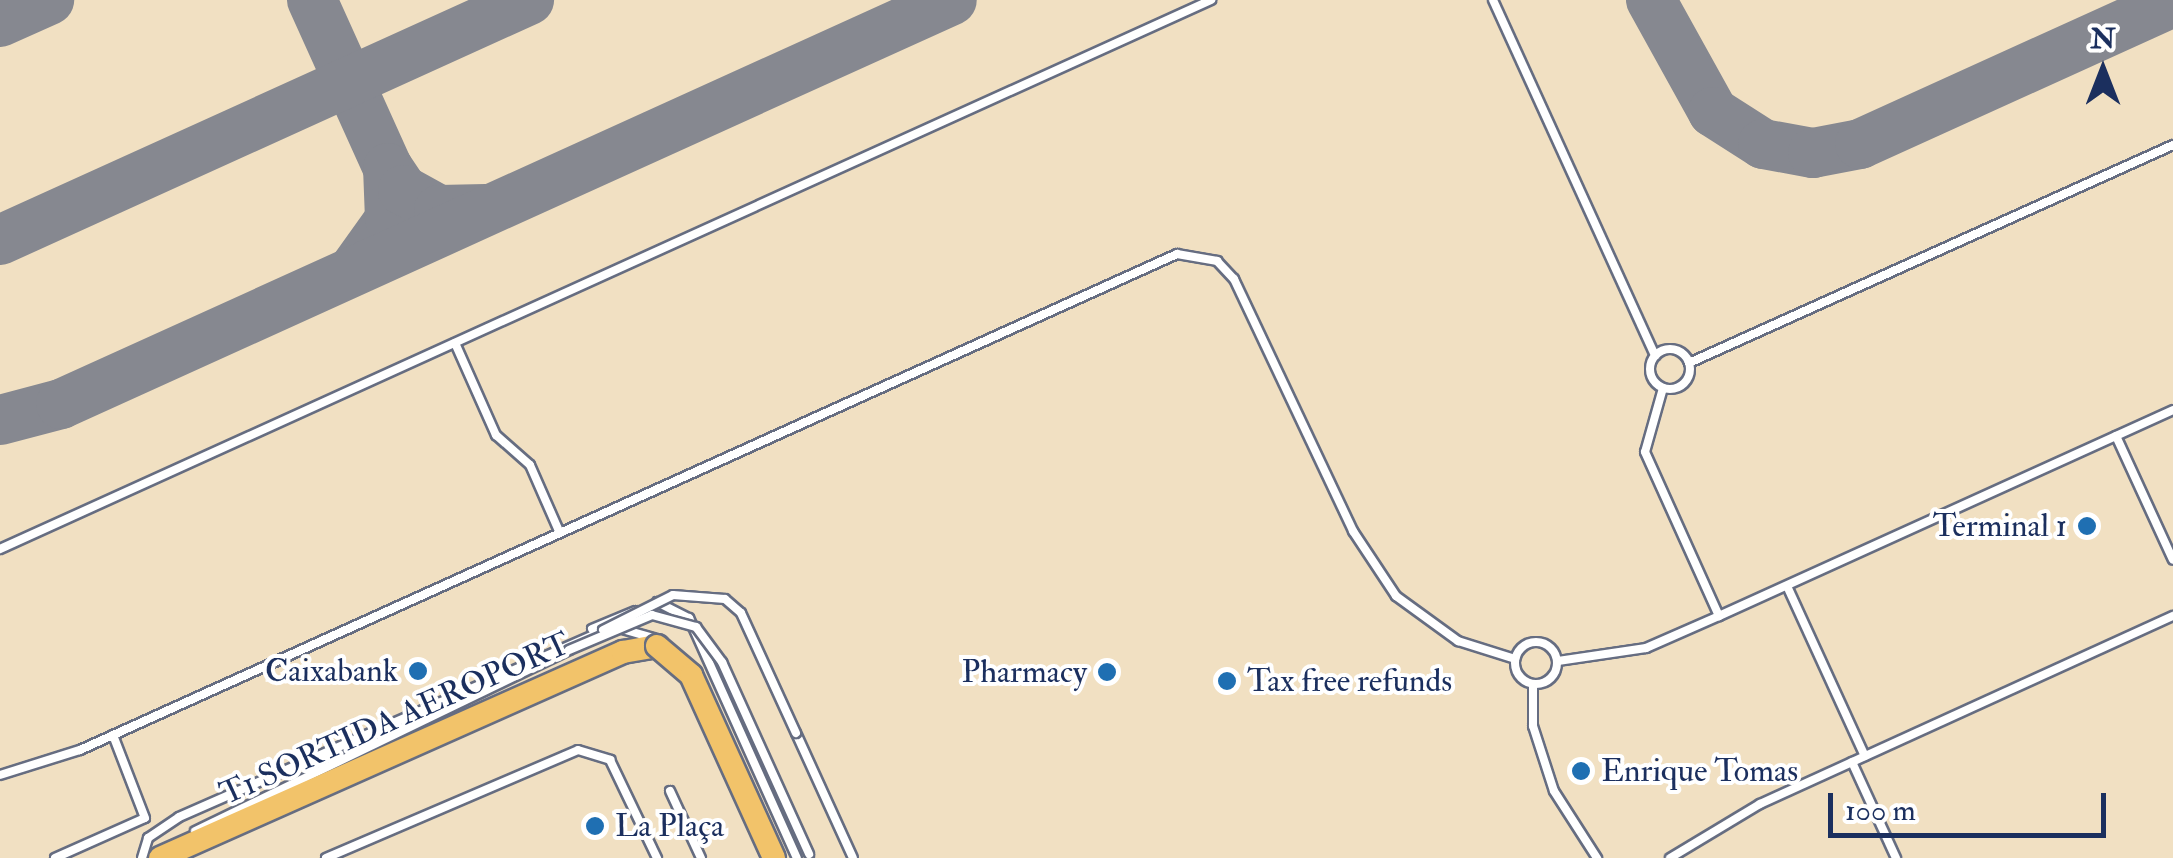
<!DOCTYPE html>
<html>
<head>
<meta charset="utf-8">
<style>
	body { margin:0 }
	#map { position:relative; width:2173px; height:858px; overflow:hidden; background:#f1e0c2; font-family:"IM FELL Double Pica",serif }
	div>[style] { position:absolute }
	.taxiway>* { height:50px; margin:-25px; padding:0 25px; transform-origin:25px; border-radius:25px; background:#868890 }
	.roads { filter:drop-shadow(2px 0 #666d81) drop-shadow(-2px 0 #666d81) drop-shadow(0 2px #666d81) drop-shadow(0 -2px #666d81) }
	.lane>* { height:8px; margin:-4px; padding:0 4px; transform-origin:4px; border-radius:4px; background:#fff }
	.lane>.ring { margin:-4px; padding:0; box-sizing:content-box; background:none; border:8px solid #fff; border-radius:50% }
	.primary>* { height:22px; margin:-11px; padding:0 11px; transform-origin:11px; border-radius:11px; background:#f2c36a }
	.bridges { filter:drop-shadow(2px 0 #666d81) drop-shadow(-2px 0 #666d81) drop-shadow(0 2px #666d81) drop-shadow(0 -2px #666d81) }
	.lane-bridge>* { height:8px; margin:-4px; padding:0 4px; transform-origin:4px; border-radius:4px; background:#fff }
	.primary-bridge>* { height:22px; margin:-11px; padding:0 11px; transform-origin:11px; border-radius:11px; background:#f2c36a }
	.dots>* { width:28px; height:28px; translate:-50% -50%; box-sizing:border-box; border:5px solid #fff; border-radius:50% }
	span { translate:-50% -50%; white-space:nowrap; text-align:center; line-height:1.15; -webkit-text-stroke:8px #fff; paint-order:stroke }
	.poi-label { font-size:32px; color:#1b2f5e }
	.right { translate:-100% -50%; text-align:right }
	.left { translate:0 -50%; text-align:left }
	.street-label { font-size:32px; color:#1b2f5e }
	.north { position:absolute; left:2053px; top:20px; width:100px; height:100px; -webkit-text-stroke:8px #fff; paint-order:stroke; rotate:0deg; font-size:28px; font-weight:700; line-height:40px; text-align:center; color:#1b2f5e }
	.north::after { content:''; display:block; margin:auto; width:35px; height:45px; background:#1b2f5e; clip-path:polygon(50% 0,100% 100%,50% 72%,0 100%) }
	.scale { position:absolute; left:1828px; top:793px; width:278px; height:45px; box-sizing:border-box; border:5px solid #1b2f5e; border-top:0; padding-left:12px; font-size:30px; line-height:35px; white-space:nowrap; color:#1b2f5e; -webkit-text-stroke:8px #fff; paint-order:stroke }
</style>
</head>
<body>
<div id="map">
	<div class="taxiway">
		<i style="left:312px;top:0;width:184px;rotate:65.7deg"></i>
		<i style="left:1651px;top:0;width:128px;rotate:61deg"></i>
		<i style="left:1713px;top:112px;width:59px;rotate:32.6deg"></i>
		<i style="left:1763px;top:144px;width:51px;rotate:10.2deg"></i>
		<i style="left:1813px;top:153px;width:48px;rotate:-10.8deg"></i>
		<i style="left:1860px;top:144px;width:344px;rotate:-24.4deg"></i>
		<i style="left:0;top:22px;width:54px;rotate:-24.2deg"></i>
		<i style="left:0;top:240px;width:581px;rotate:-24.4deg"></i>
		<i style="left:355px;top:268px;width:60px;rotate:-54.5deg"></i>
		<i style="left:390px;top:219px;width:51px;rotate:-92.2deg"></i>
		<i style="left:388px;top:168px;width:27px;rotate:56deg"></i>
		<i style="left:403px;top:190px;width:41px;rotate:29.1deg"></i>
		<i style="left:439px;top:210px;width:47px;rotate:-1.2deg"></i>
		<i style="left:0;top:420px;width:63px;rotate:-14.7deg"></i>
		<i style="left:61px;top:404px;width:978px;rotate:-24.39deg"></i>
	</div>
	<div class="roads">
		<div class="lane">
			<i style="left:1493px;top:0;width:391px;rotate:65.5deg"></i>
			<i style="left:455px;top:343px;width:101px;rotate:66deg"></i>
			<i style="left:496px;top:435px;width:45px;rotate:41.4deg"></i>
			<i style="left:530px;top:465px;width:72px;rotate:66.3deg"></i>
			<i class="ring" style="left:1650px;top:349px;width:32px;height:32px"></i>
			<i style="left:1689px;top:363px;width:531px;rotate:-24.25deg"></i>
			<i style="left:1663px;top:388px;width:66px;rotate:105.7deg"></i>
			<i style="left:1645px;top:452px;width:180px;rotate:65.7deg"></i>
			<i style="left:1719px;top:616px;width:499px;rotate:-24.4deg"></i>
			<i style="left:2116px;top:436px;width:136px;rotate:65.3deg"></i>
			<i style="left:0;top:549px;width:1330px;rotate:-24.39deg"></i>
			<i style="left:1787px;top:586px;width:187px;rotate:65.4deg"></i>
			<i style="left:657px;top:602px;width:36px;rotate:27deg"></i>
			<i style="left:689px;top:618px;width:263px;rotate:65.8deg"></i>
			<i style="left:592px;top:629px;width:47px;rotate:-22.7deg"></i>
			<i style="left:622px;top:629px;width:35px;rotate:16deg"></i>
			<i class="ring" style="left:1515px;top:642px;width:34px;height:34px"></i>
			<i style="left:1558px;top:661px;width:89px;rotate:-8.4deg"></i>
			<i style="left:1646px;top:648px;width:80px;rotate:-23.7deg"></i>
			<i style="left:1533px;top:684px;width:42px;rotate:90deg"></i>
			<i style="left:1533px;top:726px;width:68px;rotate:72.1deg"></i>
			<i style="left:1554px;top:791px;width:80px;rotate:57.3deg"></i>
			<i style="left:796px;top:733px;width:137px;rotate:65.5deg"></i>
			<i style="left:1852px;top:762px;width:106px;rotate:65.4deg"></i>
			<i style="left:0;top:775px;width:84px;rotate:-17.4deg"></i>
			<i style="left:80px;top:750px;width:1204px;rotate:-24.33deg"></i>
			<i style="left:1177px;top:254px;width:41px;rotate:9.9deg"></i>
			<i style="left:1217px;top:261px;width:25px;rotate:47deg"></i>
			<i style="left:1234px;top:279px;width:279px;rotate:64.7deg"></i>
			<i style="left:1353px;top:531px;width:78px;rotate:56.5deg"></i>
			<i style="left:1396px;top:596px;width:77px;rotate:36deg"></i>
			<i style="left:1458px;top:641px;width:60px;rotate:17.5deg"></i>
			<i style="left:670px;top:791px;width:74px;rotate:65.2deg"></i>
			<i style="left:195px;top:831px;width:415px;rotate:-25.8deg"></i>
			<i style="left:55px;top:858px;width:98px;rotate:-24deg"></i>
			<i style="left:145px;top:818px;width:89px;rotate:-111.1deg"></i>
			<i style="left:142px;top:858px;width:21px;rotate:-73deg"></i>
			<i style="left:148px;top:838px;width:37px;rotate:-34deg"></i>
			<i style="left:179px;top:817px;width:468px;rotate:-23.7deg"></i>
			<i style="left:326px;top:858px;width:274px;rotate:-23.2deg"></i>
			<i style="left:578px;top:750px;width:34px;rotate:17deg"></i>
			<i style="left:610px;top:760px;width:109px;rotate:64.4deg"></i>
			<i style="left:1670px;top:858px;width:105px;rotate:-31deg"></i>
			<i style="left:1760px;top:804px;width:454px;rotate:-24.5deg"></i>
		</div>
		<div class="primary">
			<i style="left:160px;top:858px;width:507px;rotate:-23.99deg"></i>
			<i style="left:623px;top:652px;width:35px;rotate:-10deg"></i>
		</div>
	</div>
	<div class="bridges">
		<div class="lane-bridge">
			<i style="left:603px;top:630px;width:78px;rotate:-26.6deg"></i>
			<i style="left:673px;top:595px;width:52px;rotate:4.4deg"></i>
			<i style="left:725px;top:599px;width:21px;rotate:41deg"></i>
			<i style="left:741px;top:613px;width:132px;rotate:65.4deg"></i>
			<i style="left:569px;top:650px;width:90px;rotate:-22.9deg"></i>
			<i style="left:652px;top:615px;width:46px;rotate:15.3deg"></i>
			<i style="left:696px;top:627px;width:44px;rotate:53.4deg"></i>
			<i style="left:722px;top:662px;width:211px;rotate:65.6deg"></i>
		</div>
		<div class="primary-bridge">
			<i style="left:657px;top:646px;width:45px;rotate:40.5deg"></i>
			<i style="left:691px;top:675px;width:201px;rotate:65.6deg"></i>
		</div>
	</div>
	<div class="dots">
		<i style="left:2087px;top:526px;background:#1f6fb2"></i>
		<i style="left:418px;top:671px;background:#1f6fb2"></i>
		<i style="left:1107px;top:672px;background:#1f6fb2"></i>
		<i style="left:1227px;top:681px;background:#1f6fb2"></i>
		<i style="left:1581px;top:771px;background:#1f6fb2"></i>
		<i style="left:595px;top:826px;background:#1f6fb2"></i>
	</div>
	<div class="poi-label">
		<span class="right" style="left:2067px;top:526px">Terminal 1</span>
		<span class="right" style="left:398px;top:671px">Caixabank</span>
		<span class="right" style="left:1087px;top:672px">Pharmacy</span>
		<span class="left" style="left:1247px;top:681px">Tax free refunds</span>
		<span class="left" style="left:1601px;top:771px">Enrique Tomas</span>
		<span class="left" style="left:615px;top:826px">La Plaça</span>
	</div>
	<div class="street-label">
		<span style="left:395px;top:719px;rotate:-24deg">T1 SORTIDA AEROPORT</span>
	</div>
	<div class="north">N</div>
	<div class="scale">100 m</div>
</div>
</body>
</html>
